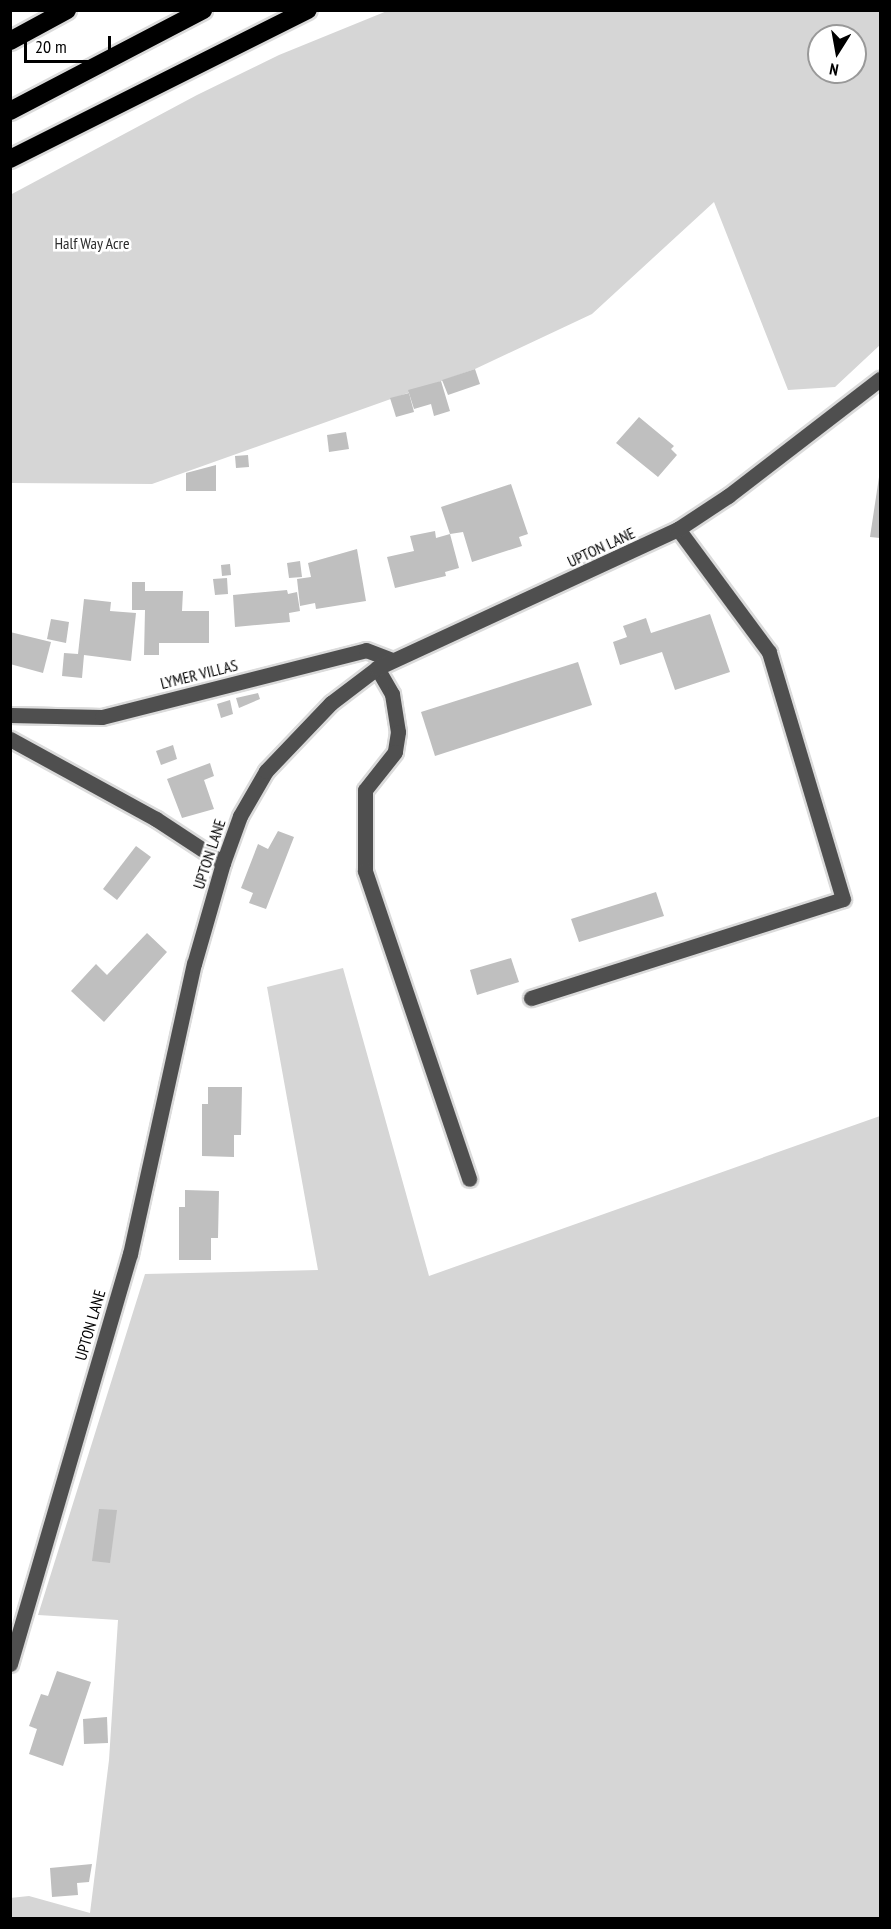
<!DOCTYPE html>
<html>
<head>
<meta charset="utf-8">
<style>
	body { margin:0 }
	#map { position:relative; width:891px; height:1929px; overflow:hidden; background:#fff; font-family:"PT Sans Narrow",sans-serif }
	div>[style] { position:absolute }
	.green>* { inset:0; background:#d6d6d6 }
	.building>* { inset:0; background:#bfbfbf }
	.roads { filter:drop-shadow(2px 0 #dbdbdb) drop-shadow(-2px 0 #dbdbdb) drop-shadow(0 2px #dbdbdb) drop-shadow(0 -2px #dbdbdb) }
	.minor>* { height:15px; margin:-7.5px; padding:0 7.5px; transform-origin:7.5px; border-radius:7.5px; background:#4f4f4f }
	.highway>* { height:18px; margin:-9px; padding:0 9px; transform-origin:9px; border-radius:9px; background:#000 }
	span { translate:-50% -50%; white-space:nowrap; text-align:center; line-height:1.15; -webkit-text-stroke:5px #fff; paint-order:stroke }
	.park-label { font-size:16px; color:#2d2d2d }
	.street-label { font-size:16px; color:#000 }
	.frame { position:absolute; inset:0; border:12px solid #000; pointer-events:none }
	.north { position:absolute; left:807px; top:24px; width:60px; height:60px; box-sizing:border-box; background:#fff; border:2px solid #999; border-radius:50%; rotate:191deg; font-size:16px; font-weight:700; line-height:24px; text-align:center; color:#000 }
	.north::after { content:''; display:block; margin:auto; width:21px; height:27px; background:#000; clip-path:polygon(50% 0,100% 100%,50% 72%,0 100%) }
	.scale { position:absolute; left:24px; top:36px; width:87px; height:27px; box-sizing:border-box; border:3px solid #000; border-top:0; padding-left:8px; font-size:18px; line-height:21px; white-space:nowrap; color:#000; -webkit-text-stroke:4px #fff; paint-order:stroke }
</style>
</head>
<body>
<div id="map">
	<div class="green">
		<i style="clip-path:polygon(evenodd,387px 11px,880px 11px,880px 345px,835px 387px,788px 390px,714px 202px,592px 314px,475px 369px,152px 484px,11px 483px,10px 195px,197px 95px,279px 55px,387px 11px,819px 36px,855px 36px,855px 72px,819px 72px,819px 36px)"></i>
		<i style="clip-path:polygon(343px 968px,429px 1276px,880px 1116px,880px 1918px,11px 1918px,10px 1898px,29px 1896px,90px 1913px,109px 1760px,118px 1620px,38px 1615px,145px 1274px,318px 1270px,267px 987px)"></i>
	</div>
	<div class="building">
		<i style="clip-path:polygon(475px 369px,480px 384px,448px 395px,442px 380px)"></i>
		<i style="clip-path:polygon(441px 381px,450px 411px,434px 416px,431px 404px,414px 409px,408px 390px)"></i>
		<i style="clip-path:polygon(409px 393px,414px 412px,396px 417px,390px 398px)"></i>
		<i style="clip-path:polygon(639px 417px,674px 446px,671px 449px,677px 455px,658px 477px,616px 443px)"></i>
		<i style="clip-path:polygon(346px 432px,349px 449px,329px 452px,327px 435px)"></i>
		<i style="clip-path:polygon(248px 455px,249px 467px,236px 468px,235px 456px)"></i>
		<i style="clip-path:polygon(216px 465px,216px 491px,186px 491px,186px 473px)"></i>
		<i style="clip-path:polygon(879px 477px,880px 477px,880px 538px,870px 537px)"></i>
		<i style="clip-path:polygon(511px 484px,528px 534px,519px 537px,522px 546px,472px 562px,463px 532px,450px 534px,459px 568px,445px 572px,446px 576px,395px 588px,387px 557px,414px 551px,410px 536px,435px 531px,436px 538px,450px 534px,441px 507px)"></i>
		<i style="clip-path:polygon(357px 549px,366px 601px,316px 609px,315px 603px,300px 606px,297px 579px,311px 577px,308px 563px)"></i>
		<i style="clip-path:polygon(300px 561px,302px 577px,289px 578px,287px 563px)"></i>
		<i style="clip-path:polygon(230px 564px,231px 575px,222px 576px,221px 565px)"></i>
		<i style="clip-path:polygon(227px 578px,228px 594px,215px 595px,213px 579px)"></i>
		<i style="clip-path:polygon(132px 582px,145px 582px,145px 591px,183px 591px,182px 611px,209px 611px,209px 643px,159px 643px,159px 655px,144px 655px,145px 610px,132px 610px)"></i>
		<i style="clip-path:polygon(287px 590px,288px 594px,297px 592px,300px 611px,289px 613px,290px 622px,235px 627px,233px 595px)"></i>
		<i style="clip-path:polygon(84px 599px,111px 602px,110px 611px,136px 613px,131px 661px,84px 655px,82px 678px,62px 676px,64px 653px,78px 654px)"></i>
		<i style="clip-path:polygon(710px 614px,730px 672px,675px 690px,662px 652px,620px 665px,613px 642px,627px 637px,623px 626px,646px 618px,651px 633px)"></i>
		<i style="clip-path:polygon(51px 619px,69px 622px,66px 643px,47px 639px)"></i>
		<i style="clip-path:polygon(10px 632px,51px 642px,43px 673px,10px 664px)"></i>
		<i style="clip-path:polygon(578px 662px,592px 705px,435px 756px,421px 712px)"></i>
		<i style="clip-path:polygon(258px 693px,260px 699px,239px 708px,236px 698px)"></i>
		<i style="clip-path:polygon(230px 700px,233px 714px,221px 718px,217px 704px)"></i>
		<i style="clip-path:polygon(173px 745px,177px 759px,161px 765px,156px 751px)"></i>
		<i style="clip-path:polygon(210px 763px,214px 776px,204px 780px,214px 809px,182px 818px,167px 779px)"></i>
		<i style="clip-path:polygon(278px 831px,294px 837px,266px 909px,249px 903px,253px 893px,241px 888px,258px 844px,268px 849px)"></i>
		<i style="clip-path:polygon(136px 846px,151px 857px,117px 900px,103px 889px)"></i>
		<i style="clip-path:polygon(656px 892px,664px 916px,579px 942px,571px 919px)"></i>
		<i style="clip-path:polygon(147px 933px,167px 952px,104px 1022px,71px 991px,96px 964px,107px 975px)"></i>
		<i style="clip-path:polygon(511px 958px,519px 982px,477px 995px,470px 970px)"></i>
		<i style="clip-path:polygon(208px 1087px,242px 1087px,241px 1135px,234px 1135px,234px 1157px,202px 1156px,202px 1104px,208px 1104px)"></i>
		<i style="clip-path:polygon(185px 1190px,219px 1191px,218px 1238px,211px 1238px,211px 1260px,179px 1260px,179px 1207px,185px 1207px)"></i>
		<i style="clip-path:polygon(99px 1509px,117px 1510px,110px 1563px,92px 1561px)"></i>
		<i style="clip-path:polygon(57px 1671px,91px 1682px,63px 1766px,29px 1754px,37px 1729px,29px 1726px,41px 1694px,48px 1696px)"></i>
		<i style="clip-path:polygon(107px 1717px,108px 1743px,84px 1744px,83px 1719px)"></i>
		<i style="clip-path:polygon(92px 1864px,89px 1882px,77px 1883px,78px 1895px,52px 1897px,50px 1868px)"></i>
	</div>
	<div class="roads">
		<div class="minor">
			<i style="left:377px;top:668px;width:30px;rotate:60deg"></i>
			<i style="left:392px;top:694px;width:38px;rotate:81deg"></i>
			<i style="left:398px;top:732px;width:20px;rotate:99deg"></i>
			<i style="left:395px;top:752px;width:48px;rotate:128.3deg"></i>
			<i style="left:365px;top:790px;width:81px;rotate:90deg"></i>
			<i style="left:365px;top:871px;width:325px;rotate:71.3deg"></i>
			<i style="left:10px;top:715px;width:92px;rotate:1.2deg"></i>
			<i style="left:102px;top:717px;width:272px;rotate:-14.2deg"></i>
			<i style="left:366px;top:650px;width:28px;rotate:21deg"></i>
			<i style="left:10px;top:739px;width:166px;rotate:28.7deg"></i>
			<i style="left:156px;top:819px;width:80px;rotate:33.3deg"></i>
			<i style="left:531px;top:998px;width:327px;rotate:-17.6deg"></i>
			<i style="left:843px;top:899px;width:258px;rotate:-106.7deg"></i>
			<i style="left:769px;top:652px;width:153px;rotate:-126.5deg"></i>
			<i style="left:10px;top:1664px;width:427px;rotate:-73.7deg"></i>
			<i style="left:130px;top:1254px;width:297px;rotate:-77.6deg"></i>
			<i style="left:194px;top:964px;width:105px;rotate:-74deg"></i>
			<i style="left:223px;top:863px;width:50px;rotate:-70.1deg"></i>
			<i style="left:240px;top:816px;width:52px;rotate:-60deg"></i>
			<i style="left:266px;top:771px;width:94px;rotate:-46.3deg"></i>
			<i style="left:331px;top:703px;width:58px;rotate:-37.3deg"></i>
			<i style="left:377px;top:668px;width:332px;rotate:-24.8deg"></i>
			<i style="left:678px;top:529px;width:60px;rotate:-33.4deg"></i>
			<i style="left:728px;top:496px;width:192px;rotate:-37.6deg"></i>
		</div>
		<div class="highway">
			<i style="left:10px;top:41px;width:65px;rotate:-28.5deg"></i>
			<i style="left:10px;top:111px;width:218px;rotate:-27.6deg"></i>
			<i style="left:10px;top:159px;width:333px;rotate:-26.6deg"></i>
		</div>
	</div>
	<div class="park-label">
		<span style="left:92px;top:243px">Half Way Acre</span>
	</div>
	<div class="street-label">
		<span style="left:601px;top:547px;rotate:-25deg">UPTON LANE</span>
		<span style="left:199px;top:674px;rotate:-14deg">LYMER VILLAS</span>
		<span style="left:209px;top:854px;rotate:-72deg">UPTON LANE</span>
		<span style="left:90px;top:1325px;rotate:-74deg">UPTON LANE</span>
	</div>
	<div class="frame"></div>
	<div class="north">N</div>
	<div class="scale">20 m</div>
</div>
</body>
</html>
